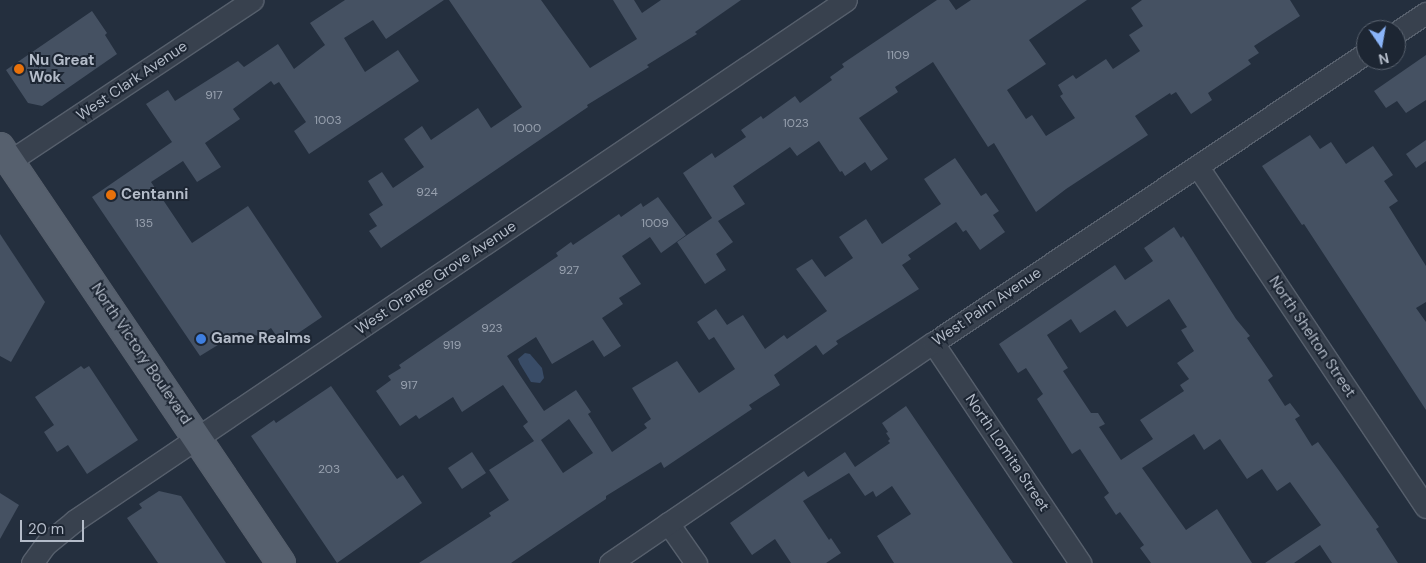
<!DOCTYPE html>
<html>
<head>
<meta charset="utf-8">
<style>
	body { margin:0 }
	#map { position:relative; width:1426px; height:563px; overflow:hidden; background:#242f3e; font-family:"DM Sans",sans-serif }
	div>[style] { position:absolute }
	.water>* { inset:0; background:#394c67 }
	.building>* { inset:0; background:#455162 }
	.roads { filter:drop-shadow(1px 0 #565f6c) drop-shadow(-1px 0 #565f6c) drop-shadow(0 1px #565f6c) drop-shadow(0 -1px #565f6c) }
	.minor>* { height:21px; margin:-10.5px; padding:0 10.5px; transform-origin:10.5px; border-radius:10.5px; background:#38414e }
	.primary>* { height:28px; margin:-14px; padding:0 14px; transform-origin:14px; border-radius:14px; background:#56606e }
	.dots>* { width:14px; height:14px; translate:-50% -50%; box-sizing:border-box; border:2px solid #1d2633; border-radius:50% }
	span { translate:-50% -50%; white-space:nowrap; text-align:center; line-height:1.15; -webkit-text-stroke:4px #1d2633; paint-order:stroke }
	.number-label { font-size:12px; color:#98a1af }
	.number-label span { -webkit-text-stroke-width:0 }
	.poi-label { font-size:15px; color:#b4bcc9; font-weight:700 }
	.left { translate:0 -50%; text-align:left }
	.street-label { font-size:15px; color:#b4bcc9 }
	.north { position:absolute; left:1356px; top:20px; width:50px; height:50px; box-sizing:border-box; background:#1d2633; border:1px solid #59626f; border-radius:50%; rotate:168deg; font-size:14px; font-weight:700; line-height:20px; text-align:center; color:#b4bcc9 }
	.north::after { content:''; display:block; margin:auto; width:18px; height:22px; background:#8ab4f8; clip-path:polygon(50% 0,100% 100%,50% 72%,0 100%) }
	.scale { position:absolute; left:20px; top:520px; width:64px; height:22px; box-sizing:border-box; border:2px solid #b4bcc9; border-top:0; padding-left:6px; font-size:15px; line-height:18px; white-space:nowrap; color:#b4bcc9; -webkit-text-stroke:4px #1d2633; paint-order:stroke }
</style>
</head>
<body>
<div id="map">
	<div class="water">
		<i style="clip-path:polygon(525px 353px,530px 354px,542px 368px,544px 378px,540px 383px,531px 382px,520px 364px,518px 359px)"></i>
	</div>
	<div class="building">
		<i style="clip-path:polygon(345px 0,444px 0,386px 39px,373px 20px,344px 38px,365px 72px,398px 50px,419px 81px,309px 154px,294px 131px,306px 122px,279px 82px,274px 85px,271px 81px,233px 109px,240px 119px,205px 143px,221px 167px,197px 182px,183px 161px,151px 182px,192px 243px,248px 206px,322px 317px,282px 344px,271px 328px,259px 336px,239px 332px,200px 356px,92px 197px,172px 142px,146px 104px,168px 90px,175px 101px,238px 61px,244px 67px,278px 44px,294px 69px,325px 45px,310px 23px)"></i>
		<i style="clip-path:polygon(449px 0,541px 0,590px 68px,637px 39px,613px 0,634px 0,642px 13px,661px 0,741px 0,695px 32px,697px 34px,647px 65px,649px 67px,587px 105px,588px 107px,381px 248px,369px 231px,377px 226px,369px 214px,383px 205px,368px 181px,382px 172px,393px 188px,424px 167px,404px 139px,422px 126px,431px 140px,478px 108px,491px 128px,522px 107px)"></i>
		<i style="clip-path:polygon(937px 0,949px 0,956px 10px,971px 0,1087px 0,1029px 40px,1046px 64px,1007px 90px,1026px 119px,1032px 115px,1046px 136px,1075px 118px,1060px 96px,1063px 94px,1058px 85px,1073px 75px,1076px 79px,1106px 59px,1113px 69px,1140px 51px,1129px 35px,1143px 26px,1131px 8px,1142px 0,1290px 0,1300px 16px,1254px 46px,1259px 53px,1248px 60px,1251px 64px,1208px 93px,1212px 100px,1191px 114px,1176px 92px,1171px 95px,1170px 93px,1135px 116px,1148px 135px,1066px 189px,1036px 212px,994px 143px,988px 147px,933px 62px,895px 87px,898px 92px,859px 118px,888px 159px,871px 171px,865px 162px,845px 176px,842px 171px,840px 172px,819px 141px,797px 156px,790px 147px,733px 186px,745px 204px,718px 221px,733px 242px,716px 254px,726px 270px,705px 284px,677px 242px,712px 218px,683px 173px,712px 153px,715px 158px,746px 137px,741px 130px,761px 116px,763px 119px,795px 96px,800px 103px,832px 80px,830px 77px,844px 67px,842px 64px)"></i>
		<i style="clip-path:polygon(92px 11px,107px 33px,105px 35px,117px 54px,42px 106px,28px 103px,6px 70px)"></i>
		<i style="clip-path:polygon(1426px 55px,1426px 100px,1406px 113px,1397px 101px,1386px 108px,1374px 91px)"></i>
		<i style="clip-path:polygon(1310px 135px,1320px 149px,1331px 142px,1346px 164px,1373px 146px,1393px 175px,1384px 181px,1398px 201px,1389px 207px,1426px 266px,1426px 302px,1416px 308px,1426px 322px,1426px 410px,1304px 224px,1302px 225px,1262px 166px)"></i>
		<i style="clip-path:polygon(1426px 140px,1426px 161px,1416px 168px,1406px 154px)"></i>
		<i style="clip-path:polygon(evenodd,955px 158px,981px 196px,986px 193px,999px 211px,993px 215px,1005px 232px,980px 250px,966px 230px,963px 232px,956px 222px,908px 255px,911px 259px,902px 265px,919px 289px,836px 341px,838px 344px,823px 355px,816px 345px,774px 375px,780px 385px,749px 405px,752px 409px,664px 468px,661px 462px,606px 496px,606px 499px,591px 509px,511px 563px,419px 563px,491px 516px,489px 513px,509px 500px,489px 470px,534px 441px,523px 426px,528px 422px,503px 385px,462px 412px,453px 397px,419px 419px,416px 415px,400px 426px,376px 391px,391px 380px,388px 376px,401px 368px,399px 365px,558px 256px,556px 253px,571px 242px,573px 245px,619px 214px,621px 217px,641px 203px,643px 207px,658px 197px,686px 235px,661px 253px,650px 237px,622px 256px,641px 284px,619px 298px,623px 304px,602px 318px,621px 346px,604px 357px,593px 340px,552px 364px,536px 337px,507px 356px,544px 411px,576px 390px,591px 412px,588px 414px,612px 452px,647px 428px,644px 424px,651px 419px,632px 388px,677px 361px,699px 393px,735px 369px,714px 337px,709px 340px,697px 322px,716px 309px,727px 325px,743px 315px,765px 349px,784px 335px,787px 339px,827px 311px,796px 269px,812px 259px,825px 277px,853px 258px,839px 237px,866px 219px,882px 244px,941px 204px,924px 179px,955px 158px,569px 419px,593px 453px,563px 473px,541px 440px,569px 419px)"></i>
		<i style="clip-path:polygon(evenodd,1174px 227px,1181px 238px,1183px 236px,1236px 319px,1250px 336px,1247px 338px,1273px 376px,1268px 380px,1285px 406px,1290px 403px,1300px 416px,1295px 419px,1312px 446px,1318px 442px,1340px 472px,1379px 527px,1376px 529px,1398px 563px,1332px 563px,1320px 545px,1294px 563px,1265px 563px,1321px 525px,1290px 482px,1277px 491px,1262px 469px,1247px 479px,1220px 439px,1204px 450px,1194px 434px,1142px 468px,1186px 530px,1217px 509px,1252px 563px,1151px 563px,1140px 548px,1144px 545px,1120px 512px,1116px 515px,1104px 497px,1109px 493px,1080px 449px,1072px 454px,1037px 399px,1043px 394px,1026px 368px,1018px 373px,999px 344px,1115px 265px,1125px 280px,1153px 261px,1144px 248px,1174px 227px,1169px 299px,1187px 327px,1181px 330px,1194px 351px,1177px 363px,1189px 379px,1180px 385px,1184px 391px,1140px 420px,1153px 439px,1121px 460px,1099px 427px,1105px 424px,1098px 413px,1091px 413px,1063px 371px,1068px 368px,1047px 335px,1071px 319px,1080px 333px,1115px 310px,1127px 327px,1169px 299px)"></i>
		<i style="clip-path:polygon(0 234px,45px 302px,11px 362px,0 356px)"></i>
		<i style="clip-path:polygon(81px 366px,84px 369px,89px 366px,138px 440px,87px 474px,68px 445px,57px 452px,44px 432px,54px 425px,35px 397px)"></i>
		<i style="clip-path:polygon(331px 386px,397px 479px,403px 475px,422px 503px,337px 563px,251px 436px,274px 420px,276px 423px)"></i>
		<i style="clip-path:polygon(906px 406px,1013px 563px,894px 563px,877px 536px,911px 514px,892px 486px,876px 497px,873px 491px,865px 496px,849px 473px,803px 501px,829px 540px,831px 538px,841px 553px,826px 563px,791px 563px,775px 539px,752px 555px,730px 523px,804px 471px,808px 477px,845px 452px,855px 467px,890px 443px,888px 441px,890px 439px,886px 433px,888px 432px,882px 423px)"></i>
		<i style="clip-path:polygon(472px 452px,486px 473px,462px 489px,448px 468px)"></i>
		<i style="clip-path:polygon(159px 491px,181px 496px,226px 563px,158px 563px,127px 518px,142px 508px,139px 504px)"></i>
		<i style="clip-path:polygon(0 493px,19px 505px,0 539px)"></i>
	</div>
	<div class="roads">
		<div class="minor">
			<i style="left:1396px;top:33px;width:36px;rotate:-34deg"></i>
			<i style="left:10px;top:161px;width:291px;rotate:-33.6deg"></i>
			<i style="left:1198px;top:167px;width:409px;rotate:56.2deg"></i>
			<i style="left:933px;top:343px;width:265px;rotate:56.2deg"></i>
			<i style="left:668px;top:523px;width:49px;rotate:55deg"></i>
			<i style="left:32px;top:563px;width:24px;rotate:-54deg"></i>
			<i style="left:46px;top:544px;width:36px;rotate:-39deg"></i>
			<i style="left:74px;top:521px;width:931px;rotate:-34.01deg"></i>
			<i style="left:610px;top:563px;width:391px;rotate:-34.3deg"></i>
			<i style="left:933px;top:343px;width:521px;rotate:-33.81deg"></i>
		</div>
		<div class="primary">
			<i style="left:0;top:147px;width:502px;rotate:55.96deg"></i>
		</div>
	</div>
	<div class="dots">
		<i style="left:19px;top:69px;background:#e8710a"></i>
		<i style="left:111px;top:195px;background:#e8710a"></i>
		<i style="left:201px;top:339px;background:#3f7fe0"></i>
	</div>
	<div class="number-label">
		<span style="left:898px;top:56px">1109</span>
		<span style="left:214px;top:96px">917</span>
		<span style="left:328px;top:121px">1003</span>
		<span style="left:796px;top:124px">1023</span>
		<span style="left:527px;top:129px">1000</span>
		<span style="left:427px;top:193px">924</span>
		<span style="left:144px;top:224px">135</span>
		<span style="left:655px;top:224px">1009</span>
		<span style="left:569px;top:271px">927</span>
		<span style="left:492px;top:329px">923</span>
		<span style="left:452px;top:346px">919</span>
		<span style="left:409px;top:386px">917</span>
		<span style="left:329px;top:470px">203</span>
	</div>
	<div class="poi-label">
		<span class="left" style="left:29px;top:69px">Nu Great<br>Wok</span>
		<span class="left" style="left:121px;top:195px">Centanni</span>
		<span class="left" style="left:211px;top:339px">Game Realms</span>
	</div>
	<div class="street-label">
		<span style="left:132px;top:81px;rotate:-34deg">West Clark Avenue</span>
		<span style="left:436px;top:278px;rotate:-34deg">West Orange Grove Avenue</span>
		<span style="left:987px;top:307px;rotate:-34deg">West Palm Avenue</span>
		<span style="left:1312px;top:337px;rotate:56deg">North Shelton Street</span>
		<span style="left:141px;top:354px;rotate:56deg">North Victory Boulevard</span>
		<span style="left:1007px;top:453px;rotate:56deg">North Lomita Street</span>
	</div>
	<div class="north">N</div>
	<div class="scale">20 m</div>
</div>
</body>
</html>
